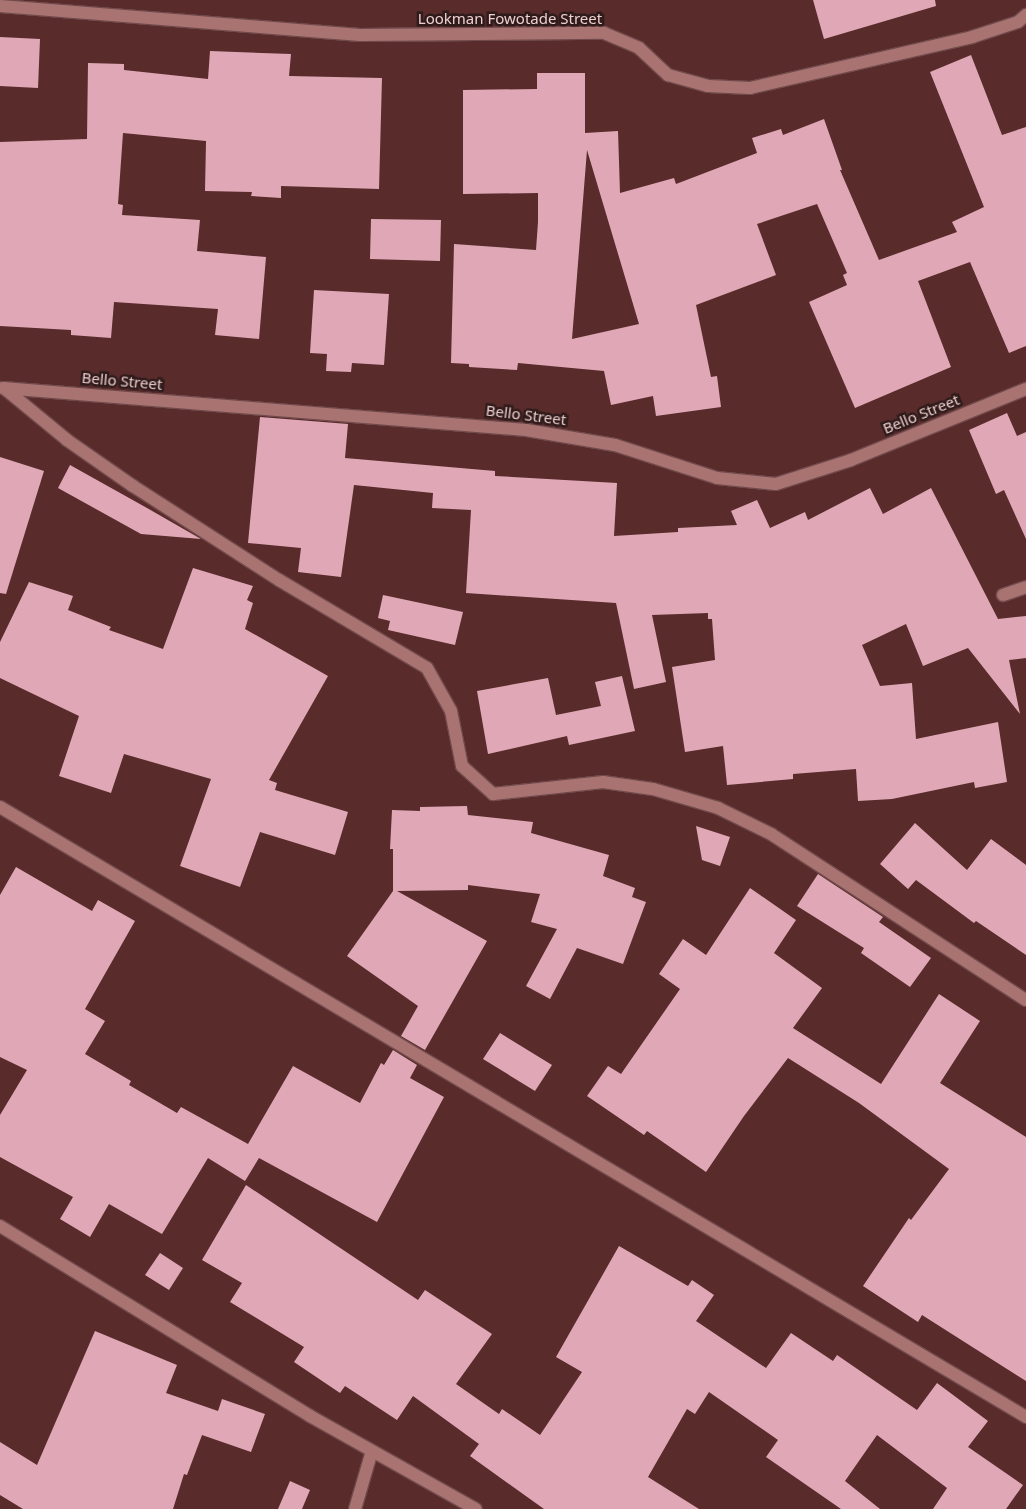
<!DOCTYPE html>
<html>
<head>
<meta charset="utf-8">
<style>
	body { margin:0 }
	#map { position:relative; width:1026px; height:1509px; overflow:hidden; background:#592b2b; font-family:"Noto Sans",sans-serif }
	div>[style] { position:absolute }
	.building>* { inset:0; background:#e0a8b7 }
	.roads { filter:drop-shadow(1px 0 #714a4b) drop-shadow(-1px 0 #714a4b) drop-shadow(0 1px #714a4b) drop-shadow(0 -1px #714a4b) }
	.minor>* { height:12px; margin:-6px; padding:0 6px; transform-origin:6px; border-radius:6px; background:#a97372 }
	span { translate:-50% -50%; white-space:nowrap; text-align:center; line-height:1.15; -webkit-text-stroke:5px #301b1b; paint-order:stroke }
	.street-label { font-size:15px; color:#edcfce }
</style>
</head>
<body>
<div id="map">
	<div class="building">
		<i style="clip-path:polygon(813px 0,935px 0,936px 6px,824px 39px)"></i>
		<i style="clip-path:polygon(0 37px,40px 39px,38px 88px,0 86px)"></i>
		<i style="clip-path:polygon(210px 51px,291px 54px,289px 76px,382px 78px,379px 189px,281px 186px,281px 198px,251px 196px,252px 192px,205px 191px,206px 141px,123px 133px,118px 204px,123px 205px,122px 215px,200px 220px,197px 251px,266px 257px,259px 339px,215px 335px,218px 309px,114px 302px,111px 338px,71px 335px,71px 330px,0 326px,0 142px,87px 139px,88px 63px,124px 64px,124px 70px,208px 79px)"></i>
		<i style="clip-path:polygon(evenodd,971px 55px,1002px 135px,1026px 127px,1026px 346px,1009px 353px,970px 262px,918px 281px,951px 367px,855px 408px,809px 302px,847px 285px,843px 275px,847px 273px,817px 204px,757px 224px,776px 275px,696px 305px,711px 377px,717px 376px,721px 407px,656px 416px,653px 396px,611px 405px,604px 371px,518px 363px,517px 370px,469px 367px,469px 364px,451px 363px,454px 244px,536px 250px,538px 222px,538px 193px,463px 194px,463px 90px,537px 89px,537px 73px,585px 73px,585px 133px,618px 131px,620px 193px,674px 178px,676px 184px,757px 153px,752px 138px,781px 129px,783px 135px,824px 119px,842px 170px,840px 170px,879px 260px,957px 232px,952px 222px,984px 207px,930px 72px,971px 55px,587px 150px,639px 324px,572px 339px,587px 150px)"></i>
		<i style="clip-path:polygon(371px 219px,441px 220px,440px 261px,370px 259px)"></i>
		<i style="clip-path:polygon(314px 290px,389px 294px,384px 365px,352px 363px,351px 372px,326px 371px,327px 354px,310px 353px)"></i>
		<i style="clip-path:polygon(1007px 413px,1017px 436px,1026px 432px,1026px 539px,1004px 490px,996px 494px,969px 430px)"></i>
		<i style="clip-path:polygon(260px 417px,348px 424px,345px 458px,495px 471px,495px 476px,617px 483px,614px 536px,678px 532px,678px 528px,737px 525px,731px 511px,757px 500px,770px 528px,805px 512px,808px 520px,870px 488px,883px 514px,931px 488px,998px 619px,1026px 616px,1026px 658px,1009px 660px,1020px 714px,968px 648px,923px 666px,906px 624px,862px 645px,880px 686px,912px 683px,916px 739px,998px 722px,1007px 782px,975px 788px,974px 782px,892px 799px,858px 801px,856px 769px,793px 774px,793px 779px,727px 785px,723px 746px,685px 752px,672px 667px,715px 660px,712px 619px,708px 619px,708px 613px,652px 615px,666px 682px,634px 689px,616px 603px,466px 593px,471px 510px,432px 508px,433px 493px,354px 485px,341px 577px,298px 572px,301px 548px,248px 543px)"></i>
		<i style="clip-path:polygon(0 457px,44px 471px,6px 594px,0 593px)"></i>
		<i style="clip-path:polygon(70px 465px,147px 508px,201px 539px,141px 534px,58px 488px)"></i>
		<i style="clip-path:polygon(193px 568px,253px 586px,247px 600px,253px 603px,245px 629px,328px 676px,269px 780px,277px 783px,275px 790px,348px 812px,335px 855px,260px 832px,240px 887px,180px 866px,211px 779px,124px 754px,111px 793px,59px 776px,79px 716px,0 678px,0 642px,29px 582px,73px 596px,68px 610px,111px 627px,109px 630px,163px 649px)"></i>
		<i style="clip-path:polygon(383px 595px,463px 612px,455px 645px,388px 630px,390px 621px,378px 618px)"></i>
		<i style="clip-path:polygon(622px 676px,635px 731px,569px 745px,567px 736px,488px 754px,477px 691px,548px 678px,556px 715px,601px 706px,595px 682px)"></i>
		<i style="clip-path:polygon(467px 806px,468px 815px,533px 822px,531px 833px,609px 855px,603px 876px,635px 888px,632px 897px,646px 902px,623px 964px,577px 948px,550px 999px,526px 986px,557px 929px,531px 922px,540px 894px,468px 885px,468px 890px,397px 891px,487px 941px,425px 1050px,401px 1036px,418px 1006px,347px 956px,393px 891px,393px 849px,390px 849px,392px 810px,420px 811px,420px 807px)"></i>
		<i style="clip-path:polygon(915px 823px,967px 870px,991px 839px,1026px 865px,1026px 955px,976px 921px,974px 923px,916px 880px,908px 889px,880px 864px)"></i>
		<i style="clip-path:polygon(696px 826px,730px 837px,720px 866px,702px 860px)"></i>
		<i style="clip-path:polygon(16px 867px,92px 911px,98px 900px,135px 921px,85px 1009px,105px 1021px,85px 1054px,131px 1081px,129px 1085px,177px 1113px,181px 1107px,248px 1144px,293px 1066px,360px 1103px,381px 1063px,384px 1065px,393px 1050px,417px 1065px,410px 1078px,444px 1097px,377px 1222px,259px 1158px,245px 1181px,208px 1158px,162px 1234px,109px 1204px,90px 1237px,60px 1219px,73px 1197px,0 1157px,0 1115px,27px 1070px,0 1057px,0 895px)"></i>
		<i style="clip-path:polygon(818px 874px,883px 917px,879px 922px,931px 958px,910px 987px,861px 953px,864px 948px,797px 906px)"></i>
		<i style="clip-path:polygon(750px 888px,796px 920px,774px 953px,822px 988px,793px 1028px,881px 1084px,939px 994px,980px 1021px,940px 1083px,1026px 1137px,1026px 1381px,922px 1315px,918px 1322px,863px 1286px,909px 1218px,911px 1220px,949px 1169px,859px 1103px,788px 1058px,744px 1116px,706px 1172px,647px 1131px,644px 1135px,587px 1096px,608px 1066px,621px 1074px,680px 989px,659px 974px,683px 939px,706px 955px)"></i>
		<i style="clip-path:polygon(500px 1033px,552px 1065px,535px 1091px,483px 1059px)"></i>
		<i style="clip-path:polygon(246px 1185px,418px 1300px,425px 1290px,492px 1334px,456px 1384px,499px 1414px,502px 1409px,540px 1435px,582px 1372px,556px 1357px,619px 1246px,688px 1286px,692px 1280px,714px 1295px,696px 1321px,766px 1368px,791px 1333px,833px 1361px,837px 1355px,917px 1410px,937px 1383px,988px 1421px,968px 1447px,1023px 1485px,1006px 1509px,933px 1509px,947px 1488px,877px 1435px,845px 1481px,880px 1509px,841px 1509px,766px 1457px,778px 1440px,709px 1392px,695px 1414px,687px 1409px,648px 1477px,699px 1509px,544px 1509px,470px 1456px,479px 1444px,413px 1396px,397px 1420px,345px 1386px,340px 1393px,294px 1362px,304px 1347px,230px 1302px,242px 1283px,202px 1260px)"></i>
		<i style="clip-path:polygon(160px 1253px,183px 1268px,169px 1290px,145px 1275px)"></i>
		<i style="clip-path:polygon(95px 1331px,177px 1365px,166px 1393px,218px 1411px,222px 1399px,265px 1414px,251px 1452px,202px 1435px,187px 1475px,184px 1474px,173px 1509px,23px 1509px,0 1495px,0 1442px,37px 1465px)"></i>
		<i style="clip-path:polygon(290px 1481px,310px 1490px,302px 1509px,278px 1509px)"></i>
	</div>
	<div class="roads">
		<div class="minor">
			<i style="left:0;top:6px;width:361px;rotate:4.6deg"></i>
			<i style="left:360px;top:35px;width:244px;rotate:-0.5deg"></i>
			<i style="left:604px;top:33px;width:38px;rotate:23deg"></i>
			<i style="left:639px;top:48px;width:40px;rotate:43deg"></i>
			<i style="left:668px;top:75px;width:41px;rotate:15.4deg"></i>
			<i style="left:708px;top:86px;width:42px;rotate:2.7deg"></i>
			<i style="left:750px;top:88px;width:228px;rotate:-12.9deg"></i>
			<i style="left:972px;top:37px;width:48px;rotate:-18.1deg"></i>
			<i style="left:1018px;top:22px;width:11px;rotate:-41deg"></i>
			<i style="left:3px;top:388px;width:525px;rotate:4.59deg"></i>
			<i style="left:526px;top:430px;width:90px;rotate:9.6deg"></i>
			<i style="left:615px;top:445px;width:107px;rotate:17.9deg"></i>
			<i style="left:717px;top:478px;width:59px;rotate:5.8deg"></i>
			<i style="left:776px;top:484px;width:79px;rotate:-17.7deg"></i>
			<i style="left:851px;top:460px;width:189px;rotate:-22.1deg"></i>
			<i style="left:4px;top:388px;width:82px;rotate:39.5deg"></i>
			<i style="left:67px;top:440px;width:80px;rotate:34.9deg"></i>
			<i style="left:133px;top:486px;width:174px;rotate:32.8deg"></i>
			<i style="left:279px;top:580px;width:172px;rotate:30.7deg"></i>
			<i style="left:427px;top:668px;width:49px;rotate:60.8deg"></i>
			<i style="left:451px;top:711px;width:56px;rotate:78.7deg"></i>
			<i style="left:462px;top:766px;width:42px;rotate:42.1deg"></i>
			<i style="left:493px;top:794px;width:111px;rotate:-6.2deg"></i>
			<i style="left:603px;top:782px;width:50px;rotate:8deg"></i>
			<i style="left:653px;top:789px;width:68px;rotate:16.3deg"></i>
			<i style="left:718px;top:808px;width:59px;rotate:26.1deg"></i>
			<i style="left:771px;top:834px;width:304px;rotate:33.1deg"></i>
			<i style="left:1003px;top:595px;width:24px;rotate:-19deg"></i>
			<i style="left:0;top:807px;width:1194px;rotate:30.73deg"></i>
			<i style="left:0;top:1226px;width:364px;rotate:31.5deg"></i>
			<i style="left:310px;top:1416px;width:190px;rotate:29.3deg"></i>
			<i style="left:355px;top:1509px;width:60px;rotate:-73.7deg"></i>
		</div>
	</div>
	<div class="street-label">
		<span style="left:510px;top:19px">Lookman Fowotade Street</span>
		<span style="left:122px;top:381px;rotate:5deg">Bello Street</span>
		<span style="left:921px;top:414px;rotate:-22deg">Bello Street</span>
		<span style="left:526px;top:415px;rotate:7deg">Bello Street</span>
	</div>
</div>
</body>
</html>
